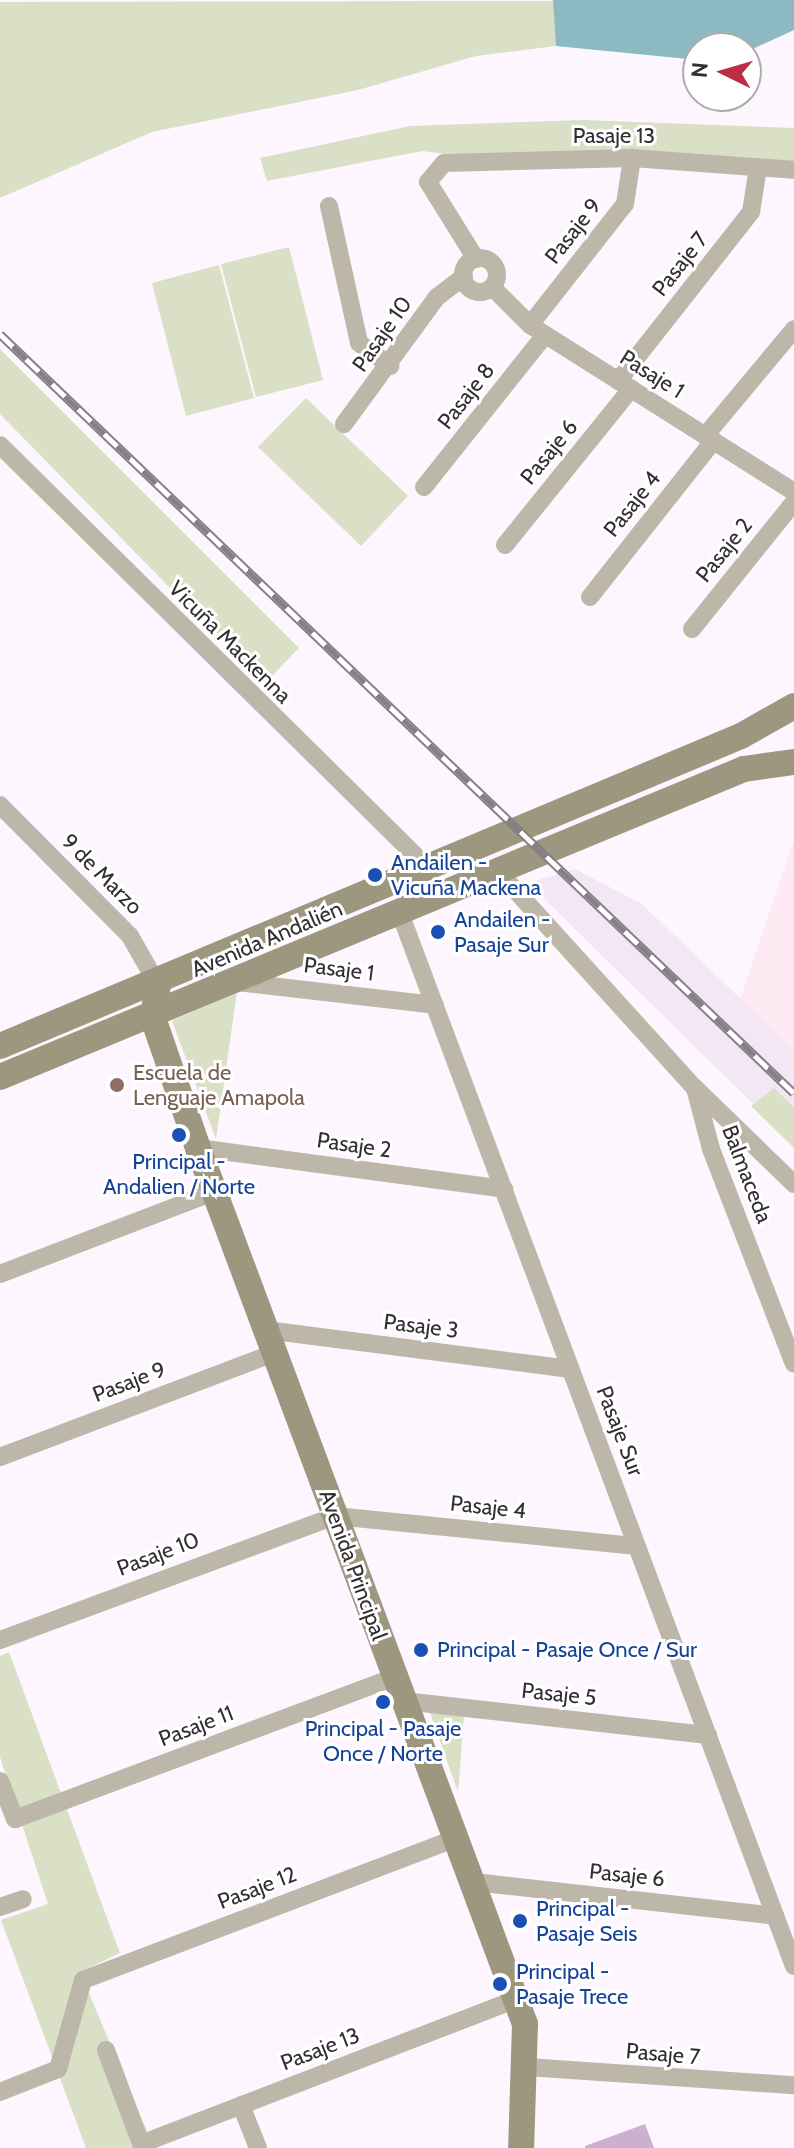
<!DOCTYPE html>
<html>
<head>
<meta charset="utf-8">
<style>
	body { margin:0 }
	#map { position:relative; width:794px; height:2148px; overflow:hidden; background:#fdf6fe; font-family:Cabin,sans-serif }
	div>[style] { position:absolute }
	.industrial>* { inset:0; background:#fce9f1 }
	.built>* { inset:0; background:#f3e7f5 }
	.green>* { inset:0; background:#dae0c6 }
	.water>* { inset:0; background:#8dbac2 }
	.building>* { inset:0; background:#c9b1cf }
	.minor>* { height:18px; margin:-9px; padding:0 9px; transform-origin:9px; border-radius:9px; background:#bcb7a8 }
	.minor>.ring { margin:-9px; padding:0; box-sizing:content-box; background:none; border:18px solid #bcb7a8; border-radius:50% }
	.secondary>* { height:26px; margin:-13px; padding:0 13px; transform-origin:13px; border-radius:13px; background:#9e9780 }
	.rail>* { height:9px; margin-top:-4.5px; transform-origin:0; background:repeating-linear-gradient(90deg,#fff 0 18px,#848085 0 36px); box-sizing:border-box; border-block:2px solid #848085 }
	.dots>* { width:22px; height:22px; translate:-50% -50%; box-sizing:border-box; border:4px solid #fff; border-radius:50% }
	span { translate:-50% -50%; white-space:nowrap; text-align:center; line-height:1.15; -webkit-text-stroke:6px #fff; paint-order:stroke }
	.street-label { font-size:22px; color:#312f32 }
	.transit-label { font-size:22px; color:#164399 }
	.left { translate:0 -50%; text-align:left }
	.education-label { font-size:22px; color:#785e54 }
	.north { position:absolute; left:682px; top:32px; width:80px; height:80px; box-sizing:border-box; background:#fff; border:2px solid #adacad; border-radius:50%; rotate:275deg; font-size:22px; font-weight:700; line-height:32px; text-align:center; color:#312f32 }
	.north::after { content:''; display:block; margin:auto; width:28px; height:36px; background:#bc2c45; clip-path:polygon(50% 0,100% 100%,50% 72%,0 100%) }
</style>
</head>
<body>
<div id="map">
	<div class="industrial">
		<i style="clip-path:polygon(794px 840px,794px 1050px,740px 999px)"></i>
	</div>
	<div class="built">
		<i style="clip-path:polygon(575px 869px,642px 904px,794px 1050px,794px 1144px,528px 883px)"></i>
	</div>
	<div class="green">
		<i style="clip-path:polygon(556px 1px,556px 46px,476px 56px,358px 90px,152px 132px,0 198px,0 2px)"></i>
		<i style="clip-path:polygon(583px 120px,794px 128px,794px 164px,502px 161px,422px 151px,267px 181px,260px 158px,410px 126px)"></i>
		<i style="clip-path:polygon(289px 247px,323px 380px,256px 397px,221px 264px)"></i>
		<i style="clip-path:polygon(219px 265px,254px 398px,186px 416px,152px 283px)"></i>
		<i style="clip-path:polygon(0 349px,299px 648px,264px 684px,0 414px)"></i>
		<i style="clip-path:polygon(306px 398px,408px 496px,361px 546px,258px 447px)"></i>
		<i style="clip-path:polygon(237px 992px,216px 1139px,172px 1021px)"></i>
		<i style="clip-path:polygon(774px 1088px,794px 1107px,794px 1148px,751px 1106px)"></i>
		<i style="clip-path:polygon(9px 1652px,120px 1953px,80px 1972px,147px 2131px,129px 2138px,132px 2148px,86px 2148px,1px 1920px,48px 1904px,0 1757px,0 1656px)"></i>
		<i style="clip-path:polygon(429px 1710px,464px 1715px,458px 1792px)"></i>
	</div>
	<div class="water">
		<i style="clip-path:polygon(553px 0,794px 0,794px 30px,746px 52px,698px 48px,698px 60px,556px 46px)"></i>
	</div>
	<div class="building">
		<i style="clip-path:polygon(645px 2124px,654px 2148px,585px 2148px,585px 2146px)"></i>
	</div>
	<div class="minor">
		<i style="left:329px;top:206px;width:140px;rotate:77.6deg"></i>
		<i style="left:359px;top:343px;width:39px;rotate:36deg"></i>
		<i class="ring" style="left:463px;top:258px;width:16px;height:16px"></i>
		<i style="left:476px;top:259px;width:91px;rotate:-121.9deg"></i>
		<i style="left:428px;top:182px;width:25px;rotate:-50deg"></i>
		<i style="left:444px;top:163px;width:188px;rotate:-1.5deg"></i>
		<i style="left:632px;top:158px;width:162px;rotate:4.2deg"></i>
		<i style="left:492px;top:287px;width:54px;rotate:45deg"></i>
		<i style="left:530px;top:325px;width:312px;rotate:32.3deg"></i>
		<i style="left:530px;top:325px;width:154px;rotate:-51.9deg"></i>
		<i style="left:625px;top:204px;width:47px;rotate:-81.3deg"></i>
		<i style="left:618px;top:381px;width:215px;rotate:-51.8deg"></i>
		<i style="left:751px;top:212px;width:45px;rotate:-81deg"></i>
		<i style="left:344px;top:424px;width:157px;rotate:-53.8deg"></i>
		<i style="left:437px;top:297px;width:34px;rotate:-37deg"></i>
		<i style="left:705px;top:436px;width:139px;rotate:-50.2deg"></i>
		<i style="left:0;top:445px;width:603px;rotate:44.66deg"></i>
		<i style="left:424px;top:487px;width:194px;rotate:-51.5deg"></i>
		<i style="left:505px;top:545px;width:201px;rotate:-51.1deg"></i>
		<i style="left:590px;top:597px;width:199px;rotate:-51.7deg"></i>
		<i style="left:692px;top:629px;width:163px;rotate:-51.2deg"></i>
		<i style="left:0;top:805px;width:185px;rotate:45.2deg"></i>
		<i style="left:130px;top:936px;width:56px;rotate:60.3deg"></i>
		<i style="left:497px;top:870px;width:294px;rotate:47.8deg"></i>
		<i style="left:695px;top:1088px;width:138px;rotate:44.1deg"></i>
		<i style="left:400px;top:913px;width:1124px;rotate:69.49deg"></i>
		<i style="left:237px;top:982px;width:199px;rotate:6.6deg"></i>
		<i style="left:695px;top:1088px;width:63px;rotate:75.3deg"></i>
		<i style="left:711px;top:1149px;width:230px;rotate:68.9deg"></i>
		<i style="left:198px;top:1148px;width:309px;rotate:7.6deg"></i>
		<i style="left:0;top:1274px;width:229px;rotate:-21deg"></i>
		<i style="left:266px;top:1330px;width:307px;rotate:7.3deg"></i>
		<i style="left:0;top:1457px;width:293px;rotate:-20.8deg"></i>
		<i style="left:0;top:1640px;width:357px;rotate:-20.3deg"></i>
		<i style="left:335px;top:1516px;width:303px;rotate:5.7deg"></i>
		<i style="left:404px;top:1701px;width:306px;rotate:6.4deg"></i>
		<i style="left:0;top:1781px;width:41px;rotate:68.5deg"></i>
		<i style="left:15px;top:1819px;width:406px;rotate:-20.5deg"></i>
		<i style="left:474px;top:1882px;width:303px;rotate:6.4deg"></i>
		<i style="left:0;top:1907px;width:24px;rotate:-19deg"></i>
		<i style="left:106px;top:2050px;width:100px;rotate:69.6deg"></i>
		<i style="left:141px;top:2144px;width:403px;rotate:-21.1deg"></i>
		<i style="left:527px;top:2067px;width:268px;rotate:3.9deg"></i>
		<i style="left:0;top:2092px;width:62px;rotate:-21.6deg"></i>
		<i style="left:58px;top:2069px;width:92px;rotate:-74.3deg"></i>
		<i style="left:83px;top:1980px;width:400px;rotate:-20.8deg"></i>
		<i style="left:241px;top:2105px;width:46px;rotate:68.4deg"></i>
	</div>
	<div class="secondary">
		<i style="left:158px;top:985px;width:33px;rotate:99deg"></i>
		<i style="left:153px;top:1018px;width:138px;rotate:70.9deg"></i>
		<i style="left:198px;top:1148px;width:935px;rotate:69.53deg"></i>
		<i style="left:525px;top:2024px;width:124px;rotate:91.8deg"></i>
		<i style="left:0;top:1046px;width:803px;rotate:-22.7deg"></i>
		<i style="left:741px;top:736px;width:61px;rotate:-29.5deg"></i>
		<i style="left:0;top:1077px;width:805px;rotate:-22.49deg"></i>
		<i style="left:744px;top:769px;width:50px;rotate:-8deg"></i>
	</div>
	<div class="rail">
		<i style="left:0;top:334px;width:1098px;rotate:43.71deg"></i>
	</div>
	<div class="dots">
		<i style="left:375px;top:875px;background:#1a4fb4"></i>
		<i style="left:438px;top:932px;background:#1a4fb4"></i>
		<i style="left:117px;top:1085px;background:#8d6e63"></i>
		<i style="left:179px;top:1135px;background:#1a4fb4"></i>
		<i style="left:421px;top:1650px;background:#1a4fb4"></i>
		<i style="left:383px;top:1702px;background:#1a4fb4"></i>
		<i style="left:520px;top:1921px;background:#1a4fb4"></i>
		<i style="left:500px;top:1984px;background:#1a4fb4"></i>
	</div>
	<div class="street-label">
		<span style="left:614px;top:136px">Pasaje 13</span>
		<span style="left:573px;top:231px;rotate:-52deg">Pasaje 9</span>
		<span style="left:680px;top:264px;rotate:-52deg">Pasaje 7</span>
		<span style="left:382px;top:334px;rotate:-55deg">Pasaje 10</span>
		<span style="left:652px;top:374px;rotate:32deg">Pasaje 1</span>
		<span style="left:466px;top:396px;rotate:-52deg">Pasaje 8</span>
		<span style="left:549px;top:452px;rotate:-51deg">Pasaje 6</span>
		<span style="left:632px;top:504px;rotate:-52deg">Pasaje 4</span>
		<span style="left:724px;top:550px;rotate:-51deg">Pasaje 2</span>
		<span style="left:230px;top:642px;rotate:45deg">Vicuña Mackenna</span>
		<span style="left:102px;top:874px;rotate:45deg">9 de Marzo</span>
		<span style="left:267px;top:939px;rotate:-23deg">Avenida Andalién</span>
		<span style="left:339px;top:969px;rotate:7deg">Pasaje 1</span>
		<span style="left:354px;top:1145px;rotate:8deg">Pasaje 2</span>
		<span style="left:747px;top:1174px;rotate:69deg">Balmaceda</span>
		<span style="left:421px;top:1326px;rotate:7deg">Pasaje 3</span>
		<span style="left:129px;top:1382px;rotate:-21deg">Pasaje 9</span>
		<span style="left:620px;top:1431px;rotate:69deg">Pasaje Sur</span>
		<span style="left:488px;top:1507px;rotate:6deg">Pasaje 4</span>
		<span style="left:158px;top:1554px;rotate:-21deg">Pasaje 10</span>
		<span style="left:353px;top:1565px;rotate:70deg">Avenida Principal</span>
		<span style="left:559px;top:1694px;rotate:6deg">Pasaje 5</span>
		<span style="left:196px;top:1726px;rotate:-21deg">Pasaje 11</span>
		<span style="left:627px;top:1875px;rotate:6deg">Pasaje 6</span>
		<span style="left:257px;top:1888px;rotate:-21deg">Pasaje 12</span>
		<span style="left:320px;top:2049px;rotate:-21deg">Pasaje 13</span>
		<span style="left:663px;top:2054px;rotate:5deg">Pasaje 7</span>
	</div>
	<div class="transit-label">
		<span class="left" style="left:391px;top:875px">Andailen -<br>Vicuña Mackena</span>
		<span class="left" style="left:454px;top:932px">Andailen -<br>Pasaje Sur</span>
		<span style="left:179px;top:1174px">Principal -<br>Andalien / Norte</span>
		<span class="left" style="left:437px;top:1650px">Principal - Pasaje Once / Sur</span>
		<span style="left:383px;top:1741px">Principal - Pasaje<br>Once / Norte</span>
		<span class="left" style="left:536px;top:1921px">Principal -<br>Pasaje Seis</span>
		<span class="left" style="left:516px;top:1984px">Principal -<br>Pasaje Trece</span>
	</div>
	<div class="education-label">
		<span class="left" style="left:133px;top:1085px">Escuela de<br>Lenguaje Amapola</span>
	</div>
	<div class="north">N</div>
</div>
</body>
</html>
